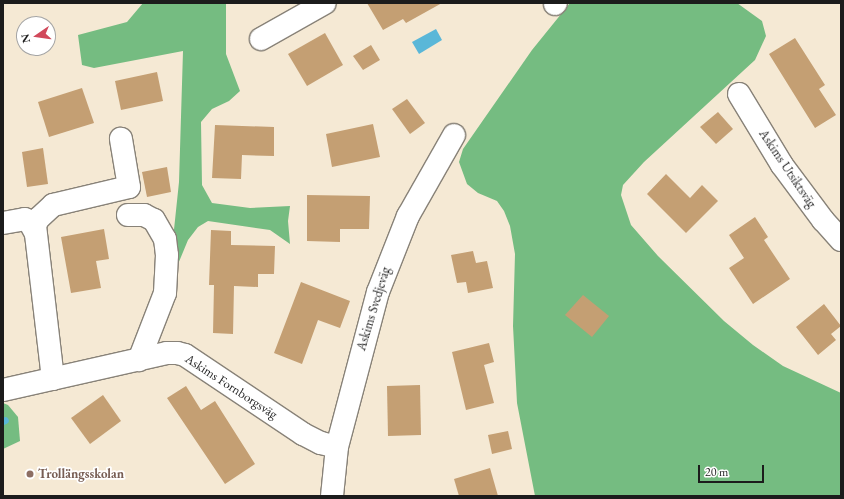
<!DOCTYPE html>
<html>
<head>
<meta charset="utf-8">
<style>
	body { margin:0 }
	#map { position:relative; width:844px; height:499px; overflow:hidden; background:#f5e9d4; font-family:"EB Garamond",serif }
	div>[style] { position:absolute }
	.forest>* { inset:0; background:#75bc81 }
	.water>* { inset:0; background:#5ab7d8 }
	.stream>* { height:7px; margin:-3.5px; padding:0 3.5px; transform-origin:3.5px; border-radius:3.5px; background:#5ab7d8 }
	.building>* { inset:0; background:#c49f73 }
	.roads { filter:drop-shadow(1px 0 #888278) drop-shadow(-1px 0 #888278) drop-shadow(0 1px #888278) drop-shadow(0 -1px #888278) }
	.minor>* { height:22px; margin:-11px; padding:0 11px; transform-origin:11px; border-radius:11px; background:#fff }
	.dots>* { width:11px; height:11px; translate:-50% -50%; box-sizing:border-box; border:2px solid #fff; border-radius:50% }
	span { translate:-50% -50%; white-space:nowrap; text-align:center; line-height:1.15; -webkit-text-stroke:3.5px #fff; paint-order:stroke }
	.street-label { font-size:13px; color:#1c1c1c }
	.education-label { font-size:13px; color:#785e54; font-weight:700 }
	.left { translate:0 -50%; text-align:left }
	.frame { position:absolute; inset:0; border:4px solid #1c1c1c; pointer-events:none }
	.north { position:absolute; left:16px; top:16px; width:40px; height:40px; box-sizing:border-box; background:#fff; border:1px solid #a4a4a4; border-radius:50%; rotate:257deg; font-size:11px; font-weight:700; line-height:16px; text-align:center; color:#1c1c1c }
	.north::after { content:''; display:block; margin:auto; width:14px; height:18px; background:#d1495b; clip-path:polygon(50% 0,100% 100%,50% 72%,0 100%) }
	.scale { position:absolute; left:698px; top:465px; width:66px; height:18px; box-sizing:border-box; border:2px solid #1c1c1c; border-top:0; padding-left:5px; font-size:12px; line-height:14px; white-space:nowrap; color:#1c1c1c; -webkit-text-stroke:3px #fff; paint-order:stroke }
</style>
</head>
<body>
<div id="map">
	<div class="forest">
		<i style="clip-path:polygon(143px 3px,226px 3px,226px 54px,240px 91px,229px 101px,212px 109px,201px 122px,202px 185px,212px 203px,250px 208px,290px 206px,288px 221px,290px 244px,270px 230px,208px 221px,198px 227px,188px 240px,176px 269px,173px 239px,179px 182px,183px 51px,94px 68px,82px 65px,78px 35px,127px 22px)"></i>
		<i style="clip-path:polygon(570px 3px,737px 3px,762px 21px,766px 36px,755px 60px,644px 162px,623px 185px,621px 195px,631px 225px,658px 256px,724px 321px,753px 345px,783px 366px,841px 393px,841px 496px,535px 496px,517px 403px,513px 326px,515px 254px,510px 226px,504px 211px,497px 201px,478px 193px,467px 184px,459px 162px,463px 149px,532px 50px)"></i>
		<i style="clip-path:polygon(3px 403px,8px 405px,18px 417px,20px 441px,3px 449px)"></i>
	</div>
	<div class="water">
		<i style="clip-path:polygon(436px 29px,442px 40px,419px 54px,412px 42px)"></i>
	</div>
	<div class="stream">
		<i style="left:3px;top:421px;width:2px;rotate:-27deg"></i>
	</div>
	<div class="building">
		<i style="clip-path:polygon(367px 3px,442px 3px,406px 23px,403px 19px,383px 30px)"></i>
		<i style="clip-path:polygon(325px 33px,343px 65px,307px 86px,288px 54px)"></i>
		<i style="clip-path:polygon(795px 38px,825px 85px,819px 89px,836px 115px,815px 128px,769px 54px)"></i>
		<i style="clip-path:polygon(371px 45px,380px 60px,363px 70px,353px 56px)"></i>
		<i style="clip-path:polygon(157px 72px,163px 101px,121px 110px,115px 81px)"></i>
		<i style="clip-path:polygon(82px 88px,94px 123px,49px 137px,38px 102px)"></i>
		<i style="clip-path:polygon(407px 99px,425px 123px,410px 134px,392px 109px)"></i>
		<i style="clip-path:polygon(718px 112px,733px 129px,716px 144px,700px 127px)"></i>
		<i style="clip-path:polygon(373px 124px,380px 157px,332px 167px,326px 134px)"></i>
		<i style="clip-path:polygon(215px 125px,274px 127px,274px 156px,242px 155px,241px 179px,212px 178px)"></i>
		<i style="clip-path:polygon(43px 148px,48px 184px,27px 187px,22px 152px)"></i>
		<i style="clip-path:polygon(167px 167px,171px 192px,147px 197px,142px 172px)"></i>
		<i style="clip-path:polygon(666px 174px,690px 198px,702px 185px,718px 201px,686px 233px,647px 194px)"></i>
		<i style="clip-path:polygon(307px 195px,370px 196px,369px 229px,340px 229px,340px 242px,307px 241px)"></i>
		<i style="clip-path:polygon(755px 217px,768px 237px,764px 240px,790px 279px,753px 304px,729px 268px,744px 258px,729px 235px)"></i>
		<i style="clip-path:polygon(104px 229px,109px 259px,96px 261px,101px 288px,71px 293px,61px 237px)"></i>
		<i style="clip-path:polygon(211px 230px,231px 231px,231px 245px,275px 246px,274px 274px,258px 274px,258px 287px,234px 286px,233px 334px,213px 333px,214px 285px,209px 285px)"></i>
		<i style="clip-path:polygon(473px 251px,476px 263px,487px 261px,493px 288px,468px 293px,466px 282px,457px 283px,451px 255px)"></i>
		<i style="clip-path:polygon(301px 282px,350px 301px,340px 328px,318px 320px,302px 364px,274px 353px)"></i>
		<i style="clip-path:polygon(583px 295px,609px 316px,592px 337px,565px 315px)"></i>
		<i style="clip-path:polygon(824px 304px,841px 326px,831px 334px,836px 340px,818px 355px,796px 327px)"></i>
		<i style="clip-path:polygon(489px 343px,494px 362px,484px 365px,494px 403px,466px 410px,452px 352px)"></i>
		<i style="clip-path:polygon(420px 385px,421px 435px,388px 436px,387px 386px)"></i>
		<i style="clip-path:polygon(186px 386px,201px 410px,215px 401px,255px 464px,225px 484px,167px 398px)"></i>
		<i style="clip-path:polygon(103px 395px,121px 421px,90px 444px,71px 418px)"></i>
		<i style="clip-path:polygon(508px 431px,512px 449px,492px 454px,488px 435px)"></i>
		<i style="clip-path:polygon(490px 468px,498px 496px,459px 496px,454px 479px)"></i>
	</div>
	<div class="roads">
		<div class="minor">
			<i style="left:555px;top:4px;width:1px;rotate:-45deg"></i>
			<i style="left:261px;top:39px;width:73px;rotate:-29.4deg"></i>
			<i style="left:739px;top:94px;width:83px;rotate:58.8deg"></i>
			<i style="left:782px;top:165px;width:69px;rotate:53.3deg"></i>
			<i style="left:823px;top:220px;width:27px;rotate:48deg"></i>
			<i style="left:128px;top:215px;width:16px"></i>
			<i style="left:144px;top:215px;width:11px;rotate:27deg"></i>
			<i style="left:154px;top:220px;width:22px;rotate:60deg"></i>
			<i style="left:165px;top:239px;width:16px;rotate:83deg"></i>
			<i style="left:167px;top:255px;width:38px;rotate:93deg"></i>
			<i style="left:165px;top:293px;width:72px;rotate:111.2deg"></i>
			<i style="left:3px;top:223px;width:22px;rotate:-10deg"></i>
			<i style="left:25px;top:219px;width:4px;rotate:27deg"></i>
			<i style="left:29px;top:221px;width:13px;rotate:61deg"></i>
			<i style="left:53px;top:379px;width:155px;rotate:-96.7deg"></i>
			<i style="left:35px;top:225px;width:7px;rotate:-63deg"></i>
			<i style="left:38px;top:219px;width:21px;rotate:-43deg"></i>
			<i style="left:53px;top:205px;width:78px;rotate:-13.3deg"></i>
			<i style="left:129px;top:187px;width:49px;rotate:-99.5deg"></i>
			<i style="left:3px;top:390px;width:168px;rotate:-12.7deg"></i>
			<i style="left:167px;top:353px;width:10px"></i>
			<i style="left:177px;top:353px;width:8px;rotate:14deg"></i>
			<i style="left:185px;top:355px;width:142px;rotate:33.8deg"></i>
			<i style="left:303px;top:434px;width:20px;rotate:27deg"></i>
			<i style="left:321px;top:443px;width:16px;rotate:14deg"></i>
			<i style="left:332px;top:496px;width:49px;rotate:-84.2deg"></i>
			<i style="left:337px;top:447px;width:160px;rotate:-75.2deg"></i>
			<i style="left:378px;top:292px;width:82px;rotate:-68.5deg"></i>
			<i style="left:408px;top:216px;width:93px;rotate:-60.4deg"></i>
		</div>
	</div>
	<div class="dots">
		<i style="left:30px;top:474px;background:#8d6e63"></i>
	</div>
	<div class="street-label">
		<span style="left:787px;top:169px;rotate:56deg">Askims Utsiktsväg</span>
		<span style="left:374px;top:309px;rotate:-73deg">Askims Svedjeväg</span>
		<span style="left:231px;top:387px;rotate:33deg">Askims Fornborgsväg</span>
	</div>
	<div class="education-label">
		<span class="left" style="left:38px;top:474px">Trollängsskolan</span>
	</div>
	<div class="frame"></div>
	<div class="north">N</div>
	<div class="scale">20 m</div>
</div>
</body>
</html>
